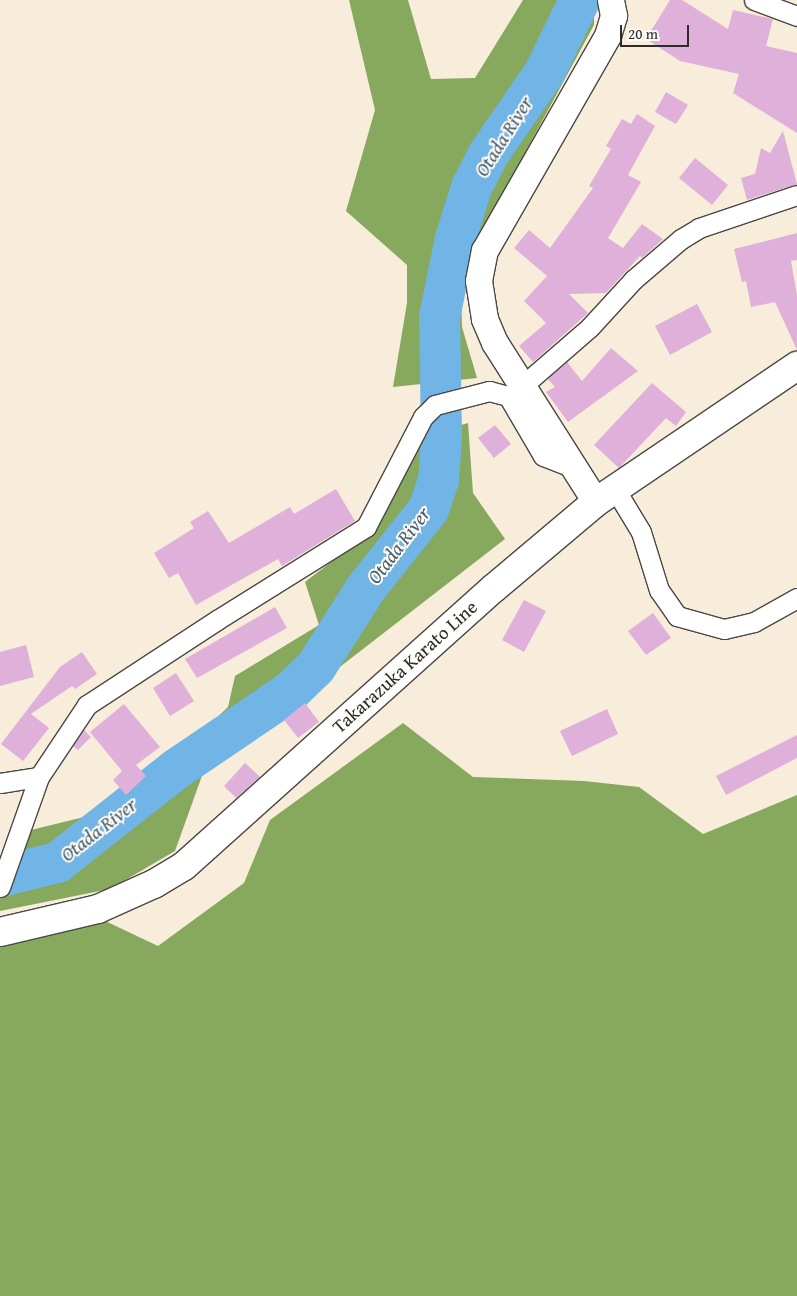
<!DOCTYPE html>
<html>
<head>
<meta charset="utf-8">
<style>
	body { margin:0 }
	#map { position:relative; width:797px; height:1296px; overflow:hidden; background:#f8ecda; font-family:"Gentium Book Plus",serif }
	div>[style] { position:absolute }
	.forest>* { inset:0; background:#86a95d }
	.river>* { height:41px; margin:-20.5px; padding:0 20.5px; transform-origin:20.5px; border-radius:20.5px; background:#71b4e6 }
	.building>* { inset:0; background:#dfb1da }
	.roads { filter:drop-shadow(1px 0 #4a4845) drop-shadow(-1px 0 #4a4845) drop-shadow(0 1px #4a4845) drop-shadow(0 -1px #4a4845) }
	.street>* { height:19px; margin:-9.5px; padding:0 9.5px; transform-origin:9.5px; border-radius:9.5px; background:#fff }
	.secondary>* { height:26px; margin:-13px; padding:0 13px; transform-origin:13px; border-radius:13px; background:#fff }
	.primary>* { height:28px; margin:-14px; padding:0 14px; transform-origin:14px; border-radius:14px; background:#fff }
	span { translate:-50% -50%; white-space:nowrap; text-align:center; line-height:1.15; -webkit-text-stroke:4px #fdfcf7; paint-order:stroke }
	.street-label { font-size:19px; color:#2b2b2b }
	.water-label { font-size:20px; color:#445b6c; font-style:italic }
	.scale { position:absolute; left:620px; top:25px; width:69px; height:22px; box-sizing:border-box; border:2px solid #2b2b2b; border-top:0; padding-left:6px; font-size:15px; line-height:18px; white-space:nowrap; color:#2b2b2b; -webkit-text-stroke:4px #fdfcf7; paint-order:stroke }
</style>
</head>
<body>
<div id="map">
	<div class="forest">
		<i style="clip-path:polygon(349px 0,408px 0,431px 79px,475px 78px,523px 0,594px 0,594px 25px,464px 266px,461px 291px,462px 327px,477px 378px,393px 387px,407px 303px,407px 265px,346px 211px,375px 110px)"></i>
		<i style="clip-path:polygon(468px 423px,473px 493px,505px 539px,203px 773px,175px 851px,110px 889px,0 911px,0 895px,31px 830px,84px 817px,112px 813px,172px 763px,186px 747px,228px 707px,235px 676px,319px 625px,305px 582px,380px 524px,426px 435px)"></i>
		<i style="clip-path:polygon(403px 723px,473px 777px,584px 781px,639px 787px,703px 834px,797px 795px,797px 1296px,0 1296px,0 937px,101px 919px,158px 946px,244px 883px,270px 820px)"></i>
	</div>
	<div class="river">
		<i style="left:0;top:876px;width:59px;rotate:-13.8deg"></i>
		<i style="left:57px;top:862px;width:150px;rotate:-38.2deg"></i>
		<i style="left:175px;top:769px;width:139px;rotate:-34.1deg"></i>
		<i style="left:290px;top:691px;width:35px;rotate:-44deg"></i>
		<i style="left:315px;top:667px;width:95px;rotate:-57.5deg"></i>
		<i style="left:366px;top:587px;width:100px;rotate:-51.5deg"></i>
		<i style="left:428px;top:509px;width:31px;rotate:-71deg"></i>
		<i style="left:438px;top:480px;width:42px;rotate:-85.9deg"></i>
		<i style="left:441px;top:438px;width:121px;rotate:-90.9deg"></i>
		<i style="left:439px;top:317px;width:81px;rotate:-78.6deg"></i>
		<i style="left:455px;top:238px;width:53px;rotate:-72.6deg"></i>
		<i style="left:471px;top:187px;width:36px;rotate:-63deg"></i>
		<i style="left:487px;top:155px;width:101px;rotate:-55.5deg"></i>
		<i style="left:544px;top:72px;width:80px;rotate:-64.1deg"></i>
	</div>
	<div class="building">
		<i style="clip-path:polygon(670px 0,682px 0,728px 29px,733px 10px,773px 19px,766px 46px,797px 53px,797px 133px,733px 93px,739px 74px,680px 61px,646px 39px)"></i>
		<i style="clip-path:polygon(666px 92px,688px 105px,676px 124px,655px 112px)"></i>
		<i style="clip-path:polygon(637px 114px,655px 126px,628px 175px,641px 182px,608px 238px,623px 248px,642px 224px,663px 239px,642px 258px,640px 256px,606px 293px,569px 294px,588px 313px,533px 362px,519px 346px,546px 323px,524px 301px,547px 276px,514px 248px,529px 230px,550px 248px,593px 188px,589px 186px,611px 149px,606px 146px,622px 119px,631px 124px)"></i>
		<i style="clip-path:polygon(783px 131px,797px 184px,747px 200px,741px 178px,755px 174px,761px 148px,770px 153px)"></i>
		<i style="clip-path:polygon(695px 158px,728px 185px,712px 205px,679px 178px)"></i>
		<i style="clip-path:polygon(797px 233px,797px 260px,791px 261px,797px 295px,797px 350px,775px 302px,751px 307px,746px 281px,742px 282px,734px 249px)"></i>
		<i style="clip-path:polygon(697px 304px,712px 332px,670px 355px,655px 326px)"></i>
		<i style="clip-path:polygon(611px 348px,638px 371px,568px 422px,546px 392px,555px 387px,548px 379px,567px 362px,582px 381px)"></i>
		<i style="clip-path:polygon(652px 383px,686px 412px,676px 426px,666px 418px,619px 468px,594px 445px)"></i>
		<i style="clip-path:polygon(495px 425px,511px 444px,494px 458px,478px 438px)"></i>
		<i style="clip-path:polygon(336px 489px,355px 521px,282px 566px,278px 559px,196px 605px,178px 573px,169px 578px,154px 553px,194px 528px,190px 522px,208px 511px,229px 543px,290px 507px,294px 514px)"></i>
		<i style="clip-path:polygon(524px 600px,546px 611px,524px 652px,502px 640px)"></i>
		<i style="clip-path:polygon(275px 607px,287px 628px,197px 678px,185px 659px)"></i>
		<i style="clip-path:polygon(653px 613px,671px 638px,646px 655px,628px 631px)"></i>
		<i style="clip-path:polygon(26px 645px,34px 677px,0 686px,0 652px)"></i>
		<i style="clip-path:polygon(82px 652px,97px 674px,75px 689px,72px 686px,31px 714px,49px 728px,23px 761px,1px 744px,60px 667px)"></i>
		<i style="clip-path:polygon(176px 673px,194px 701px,170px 716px,153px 688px)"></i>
		<i style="clip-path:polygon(305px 703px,319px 722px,298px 738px,284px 720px)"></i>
		<i style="clip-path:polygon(124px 704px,160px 747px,136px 765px,146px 776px,126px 795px,113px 780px,122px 771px,90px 732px)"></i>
		<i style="clip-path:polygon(607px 709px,618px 734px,572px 756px,560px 731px)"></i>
		<i style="clip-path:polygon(84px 730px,91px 737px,78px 750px,73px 746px)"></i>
		<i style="clip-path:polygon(797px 735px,797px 758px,726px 795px,716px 776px)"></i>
		<i style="clip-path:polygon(245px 763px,260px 777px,236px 798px,224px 786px)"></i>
	</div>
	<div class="roads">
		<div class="street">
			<i style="left:754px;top:0;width:46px;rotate:20.4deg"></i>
			<i style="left:521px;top:387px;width:91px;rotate:-41deg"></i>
			<i style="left:590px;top:327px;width:64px;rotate:-47.5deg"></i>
			<i style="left:633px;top:280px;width:63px;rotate:-40.5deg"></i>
			<i style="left:681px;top:239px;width:21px;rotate:-31deg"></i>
			<i style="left:699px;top:228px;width:103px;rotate:-18.6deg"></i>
			<i style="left:615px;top:489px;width:50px;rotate:58.8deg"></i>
			<i style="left:641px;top:532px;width:61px;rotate:72.8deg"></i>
			<i style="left:659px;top:590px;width:32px;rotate:55deg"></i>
			<i style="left:677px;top:616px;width:49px;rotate:15.5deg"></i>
			<i style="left:724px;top:629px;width:31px;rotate:-13deg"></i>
			<i style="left:754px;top:622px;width:49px;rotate:-29.2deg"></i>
			<i style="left:0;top:783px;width:39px;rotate:-9deg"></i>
			<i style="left:39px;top:777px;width:87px;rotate:-56.3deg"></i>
			<i style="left:87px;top:705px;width:155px;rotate:-33.2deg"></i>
			<i style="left:217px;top:620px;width:176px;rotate:-32deg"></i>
			<i style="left:366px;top:527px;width:124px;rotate:-62.6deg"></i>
			<i style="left:423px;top:417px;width:17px;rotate:-45deg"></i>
			<i style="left:435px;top:405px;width:56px;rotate:-14.5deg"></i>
			<i style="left:489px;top:391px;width:20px;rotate:15deg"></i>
			<i style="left:508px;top:396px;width:69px;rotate:59.7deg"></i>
			<i style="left:543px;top:456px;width:33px;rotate:21deg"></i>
			<i style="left:0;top:887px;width:117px;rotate:-70.5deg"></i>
		</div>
		<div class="secondary">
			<i style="left:596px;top:502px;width:188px;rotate:-122.4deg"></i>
			<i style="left:495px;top:343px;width:26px;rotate:-113deg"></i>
			<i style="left:485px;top:319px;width:38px;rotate:-99deg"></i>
			<i style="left:479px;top:281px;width:31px;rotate:-79deg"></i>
			<i style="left:485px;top:251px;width:248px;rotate:-60.2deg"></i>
			<i style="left:608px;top:36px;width:21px;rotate:-73deg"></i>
			<i style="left:614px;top:16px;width:16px;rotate:-101deg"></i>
		</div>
		<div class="primary">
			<i style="left:0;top:932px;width:101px;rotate:-13.2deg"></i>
			<i style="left:98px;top:909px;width:61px;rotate:-24.1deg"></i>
			<i style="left:154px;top:884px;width:35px;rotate:-31deg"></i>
			<i style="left:184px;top:866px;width:416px;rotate:-41.9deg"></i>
			<i style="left:494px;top:588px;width:133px;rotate:-40.1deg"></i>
			<i style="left:596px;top:502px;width:243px;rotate:-34.1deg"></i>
		</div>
	</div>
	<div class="street-label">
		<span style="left:405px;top:667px;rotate:-42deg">Takarazuka Karato Line</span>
	</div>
	<div class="water-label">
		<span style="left:503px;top:136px;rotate:-58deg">Otada River</span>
		<span style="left:398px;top:545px;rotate:-53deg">Otada River</span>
		<span style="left:98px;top:829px;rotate:-38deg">Otada River</span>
	</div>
	<div class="scale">20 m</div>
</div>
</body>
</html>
